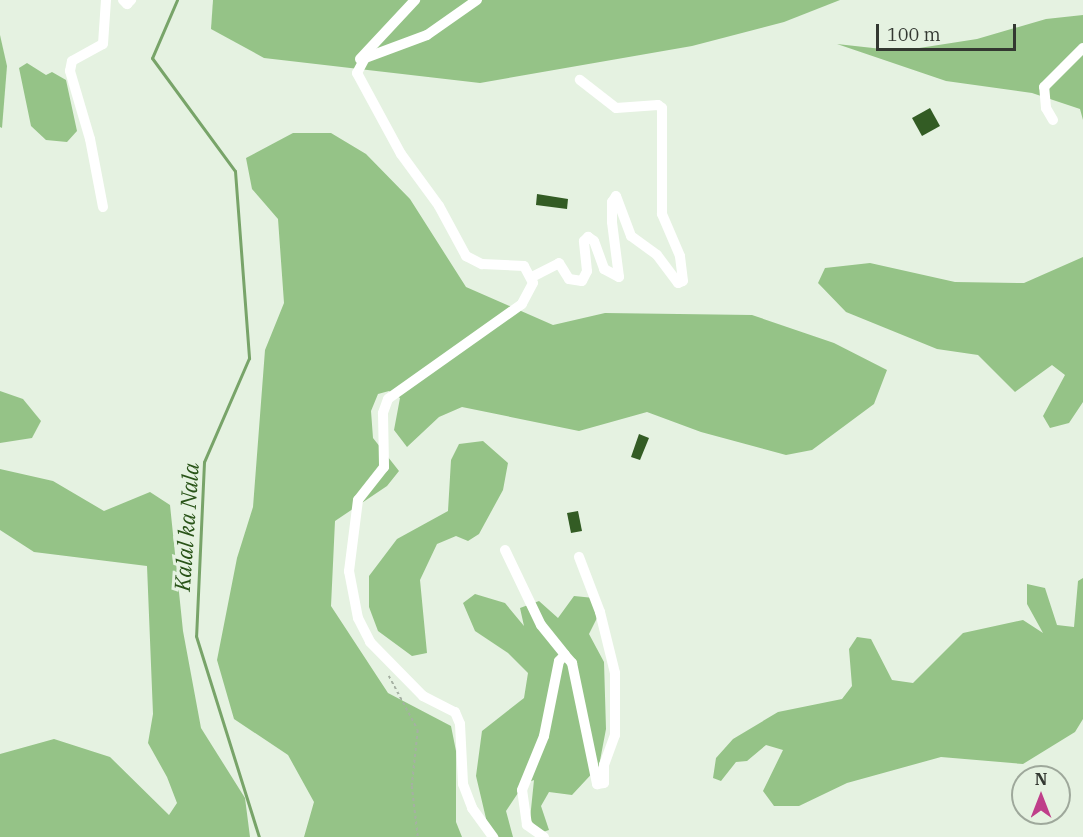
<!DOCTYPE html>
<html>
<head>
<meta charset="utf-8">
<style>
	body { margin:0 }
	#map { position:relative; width:1083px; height:837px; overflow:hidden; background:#e5f2e1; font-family:"IBM Plex Serif",serif }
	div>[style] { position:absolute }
	.forest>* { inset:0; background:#95c387 }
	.stream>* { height:3px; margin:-1.5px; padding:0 1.5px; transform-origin:1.5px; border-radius:1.5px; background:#78a469 }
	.building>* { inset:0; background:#335c24 }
	.path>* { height:1.5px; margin-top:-0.75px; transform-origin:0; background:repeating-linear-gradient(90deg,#a5b0a2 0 3px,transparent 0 6px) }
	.minor>* { height:10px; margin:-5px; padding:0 5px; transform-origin:5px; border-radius:5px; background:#fff }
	span { translate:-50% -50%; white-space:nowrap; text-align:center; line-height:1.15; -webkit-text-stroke:6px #e5f2e1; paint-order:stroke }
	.water-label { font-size:22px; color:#285317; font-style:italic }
	.north { position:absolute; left:1011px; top:765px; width:60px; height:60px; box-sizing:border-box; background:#e5f2e1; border:2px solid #9ea89b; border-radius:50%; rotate:0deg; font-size:16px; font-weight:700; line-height:24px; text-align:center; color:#333831 }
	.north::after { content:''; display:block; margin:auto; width:21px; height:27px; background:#bf3f8a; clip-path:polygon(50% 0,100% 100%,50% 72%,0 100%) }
	.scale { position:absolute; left:876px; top:24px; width:140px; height:27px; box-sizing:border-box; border:3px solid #333831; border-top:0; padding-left:8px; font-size:18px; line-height:21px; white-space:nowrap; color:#333831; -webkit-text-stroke:4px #e5f2e1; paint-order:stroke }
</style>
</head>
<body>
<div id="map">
	<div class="forest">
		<i style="clip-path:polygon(213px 0,840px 0,784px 22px,692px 46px,480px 83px,264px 58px,211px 29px)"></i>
		<i style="clip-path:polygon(1083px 15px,1083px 120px,1080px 109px,1032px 93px,946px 81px,837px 44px,900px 51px,977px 39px,1046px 19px)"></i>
		<i style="clip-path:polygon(0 35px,7px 66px,2px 128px,0 127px)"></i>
		<i style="clip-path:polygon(27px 63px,46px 75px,52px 72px,66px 80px,77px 131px,67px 142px,46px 140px,31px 126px,19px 68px)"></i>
		<i style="clip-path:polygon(293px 133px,331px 133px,366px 154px,410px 199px,466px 287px,553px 325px,605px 313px,752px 315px,834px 343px,887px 370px,874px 404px,812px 450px,786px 455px,701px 432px,647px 412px,579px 431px,462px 407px,439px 417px,407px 447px,394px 430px,400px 398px,389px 391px,378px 394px,371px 411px,373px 438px,399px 471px,387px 486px,335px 521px,331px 606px,388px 693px,451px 726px,456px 751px,456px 822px,462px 837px,304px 837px,314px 802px,288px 755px,234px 719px,217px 660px,237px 558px,253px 507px,265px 350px,284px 303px,278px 219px,252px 189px,246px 158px)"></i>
		<i style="clip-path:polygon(1083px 257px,1083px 402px,1069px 423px,1050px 428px,1043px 416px,1065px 375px,1052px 365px,1015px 392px,978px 355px,937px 349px,846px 312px,818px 283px,825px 268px,870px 263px,955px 282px,1024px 283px)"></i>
		<i style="clip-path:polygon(0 391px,23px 399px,41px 421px,32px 438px,0 443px)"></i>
		<i style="clip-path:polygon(483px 441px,508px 463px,503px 490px,479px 534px,468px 541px,456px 536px,437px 544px,420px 580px,427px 653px,412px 656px,378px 631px,369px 607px,369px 576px,397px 539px,448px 511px,451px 460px,459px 444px)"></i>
		<i style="clip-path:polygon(0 469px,53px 481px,104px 511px,150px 492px,170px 505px,183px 631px,201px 728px,245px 798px,250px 837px,0 837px,0 754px,54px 739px,110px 757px,169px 815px,177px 803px,167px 777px,148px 743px,153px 714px,147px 566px,34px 552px,0 530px)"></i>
		<i style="clip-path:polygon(1083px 578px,1083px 719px,1075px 732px,1023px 764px,941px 757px,847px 783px,799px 806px,774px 806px,763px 791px,783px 750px,766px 745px,747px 761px,736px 762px,721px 781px,713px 778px,716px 758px,733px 739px,778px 712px,842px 699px,852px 686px,849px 649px,857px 637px,871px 639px,892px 680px,913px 683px,963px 633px,1023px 620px,1043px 633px,1027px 604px,1027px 584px,1045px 588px,1057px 625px,1074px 627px,1078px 581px)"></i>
		<i style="clip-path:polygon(475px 594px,505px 603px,524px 626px,520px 608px,539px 601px,558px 618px,574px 596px,594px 598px,601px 610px,589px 634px,604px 662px,606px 729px,599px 766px,572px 795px,549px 792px,541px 806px,549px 830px,540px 833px,530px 819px,534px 780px,524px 784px,506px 811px,513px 837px,499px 837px,488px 827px,476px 776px,482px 731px,524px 698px,528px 673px,508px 653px,475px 631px,463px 603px)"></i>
	</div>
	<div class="stream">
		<i style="left:177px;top:0;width:63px;rotate:113.3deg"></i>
		<i style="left:152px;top:58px;width:140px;rotate:53.7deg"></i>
		<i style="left:235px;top:171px;width:188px;rotate:85.7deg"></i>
		<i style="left:249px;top:358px;width:113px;rotate:113.4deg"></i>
		<i style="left:204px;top:462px;width:174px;rotate:92.6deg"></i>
		<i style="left:196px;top:636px;width:211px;rotate:72.6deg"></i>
	</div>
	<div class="building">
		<i style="clip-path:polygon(930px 108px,940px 126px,922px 136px,912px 118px)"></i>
		<i style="clip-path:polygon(537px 194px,568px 199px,567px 209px,536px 205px)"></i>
		<i style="clip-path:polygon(639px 434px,649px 438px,640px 460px,631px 457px)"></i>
		<i style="clip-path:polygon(578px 511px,582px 531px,571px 533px,567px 513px)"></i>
	</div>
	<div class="path">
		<i style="left:389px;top:676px;width:61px;rotate:61.8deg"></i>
		<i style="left:418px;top:730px;width:56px;rotate:96.1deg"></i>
		<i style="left:412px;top:786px;width:51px;rotate:83.3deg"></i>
	</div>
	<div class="minor">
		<i style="left:123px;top:0;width:6px;rotate:45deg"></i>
		<i style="left:127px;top:4px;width:6px;rotate:-45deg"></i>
		<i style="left:477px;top:0;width:61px;rotate:145deg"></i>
		<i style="left:427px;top:35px;width:66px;rotate:159.6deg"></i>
		<i style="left:365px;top:58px;width:17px;rotate:118deg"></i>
		<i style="left:357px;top:73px;width:92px;rotate:61.5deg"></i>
		<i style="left:401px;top:154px;width:64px;rotate:53.8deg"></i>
		<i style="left:439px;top:206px;width:57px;rotate:61.6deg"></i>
		<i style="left:466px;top:256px;width:18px;rotate:27deg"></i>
		<i style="left:482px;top:264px;width:42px;rotate:2.7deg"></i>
		<i style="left:524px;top:266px;width:19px;rotate:62deg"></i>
		<i style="left:533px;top:283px;width:24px;rotate:118deg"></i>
		<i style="left:522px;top:304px;width:164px;rotate:144.7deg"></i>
		<i style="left:388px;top:399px;width:15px;rotate:110deg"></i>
		<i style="left:383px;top:413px;width:54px;rotate:88.9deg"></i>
		<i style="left:384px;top:467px;width:42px;rotate:128.2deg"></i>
		<i style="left:358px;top:500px;width:72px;rotate:97.2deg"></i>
		<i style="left:349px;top:571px;width:48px;rotate:79.2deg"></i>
		<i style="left:358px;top:618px;width:27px;rotate:63deg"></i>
		<i style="left:370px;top:642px;width:76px;rotate:45.5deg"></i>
		<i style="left:423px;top:696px;width:36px;rotate:27deg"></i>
		<i style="left:455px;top:712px;width:13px;rotate:67deg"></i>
		<i style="left:460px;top:724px;width:60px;rotate:87.1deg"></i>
		<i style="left:463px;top:784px;width:26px;rotate:69deg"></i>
		<i style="left:472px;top:808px;width:36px;rotate:54deg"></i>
		<i style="left:360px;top:59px;width:81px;rotate:-47deg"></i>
		<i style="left:1053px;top:120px;width:14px;rotate:-120deg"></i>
		<i style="left:1046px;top:108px;width:21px;rotate:-95deg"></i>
		<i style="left:1044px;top:87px;width:55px;rotate:-45deg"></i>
		<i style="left:103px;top:207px;width:69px;rotate:-100.8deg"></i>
		<i style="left:90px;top:139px;width:71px;rotate:-106.4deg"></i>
		<i style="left:70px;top:71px;width:10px;rotate:-79deg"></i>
		<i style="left:72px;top:61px;width:35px;rotate:-29deg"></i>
		<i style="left:103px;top:44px;width:44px;rotate:-86.1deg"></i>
		<i style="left:532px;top:277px;width:30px;rotate:-27deg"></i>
		<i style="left:559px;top:263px;width:19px;rotate:58deg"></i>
		<i style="left:569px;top:279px;width:13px;rotate:9deg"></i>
		<i style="left:582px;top:281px;width:11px;rotate:-63deg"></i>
		<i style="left:587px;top:271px;width:30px;rotate:-96deg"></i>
		<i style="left:584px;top:241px;width:6px;rotate:-45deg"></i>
		<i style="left:588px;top:237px;width:7px;rotate:34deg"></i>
		<i style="left:594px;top:241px;width:30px;rotate:70deg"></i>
		<i style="left:604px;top:269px;width:17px;rotate:28deg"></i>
		<i style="left:619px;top:277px;width:55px;rotate:-97.3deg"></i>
		<i style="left:612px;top:222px;width:20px;rotate:-90deg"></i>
		<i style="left:612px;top:202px;width:7px;rotate:-56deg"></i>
		<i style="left:616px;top:196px;width:43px;rotate:69.4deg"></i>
		<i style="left:631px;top:236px;width:32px;rotate:36deg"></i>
		<i style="left:657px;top:255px;width:35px;rotate:53deg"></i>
		<i style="left:678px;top:283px;width:5px;rotate:-22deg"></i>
		<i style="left:683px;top:281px;width:25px;rotate:-97deg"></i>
		<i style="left:680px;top:256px;width:46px;rotate:-113.2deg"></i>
		<i style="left:662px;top:214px;width:106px;rotate:-90deg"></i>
		<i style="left:662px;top:108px;width:5px;rotate:-143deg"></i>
		<i style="left:658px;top:105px;width:42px;rotate:175.9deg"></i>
		<i style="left:616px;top:108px;width:46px;rotate:-142.1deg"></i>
		<i style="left:505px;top:550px;width:83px;rotate:64.4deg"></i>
		<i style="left:541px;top:625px;width:38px;rotate:51deg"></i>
		<i style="left:544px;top:837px;width:21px;rotate:-145deg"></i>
		<i style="left:527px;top:825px;width:35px;rotate:-98deg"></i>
		<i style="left:522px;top:790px;width:58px;rotate:-67.8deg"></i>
		<i style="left:544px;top:736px;width:76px;rotate:-78.7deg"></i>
		<i style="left:559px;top:661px;width:8px;rotate:-45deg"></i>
		<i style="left:565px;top:655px;width:11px;rotate:49deg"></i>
		<i style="left:572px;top:663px;width:124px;rotate:78.3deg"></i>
		<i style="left:597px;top:784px;width:7px;rotate:-8deg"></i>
		<i style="left:604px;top:783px;width:18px;rotate:-90deg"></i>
		<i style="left:604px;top:765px;width:32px;rotate:-70deg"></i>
		<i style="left:615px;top:735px;width:62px;rotate:-90deg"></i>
		<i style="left:615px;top:673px;width:63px;rotate:-103.8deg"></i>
		<i style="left:600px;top:612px;width:59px;rotate:-110.9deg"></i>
	</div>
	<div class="water-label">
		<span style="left:186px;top:527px;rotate:-86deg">Kalal ka Nala</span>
	</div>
	<div class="north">N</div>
	<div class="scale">100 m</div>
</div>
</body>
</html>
